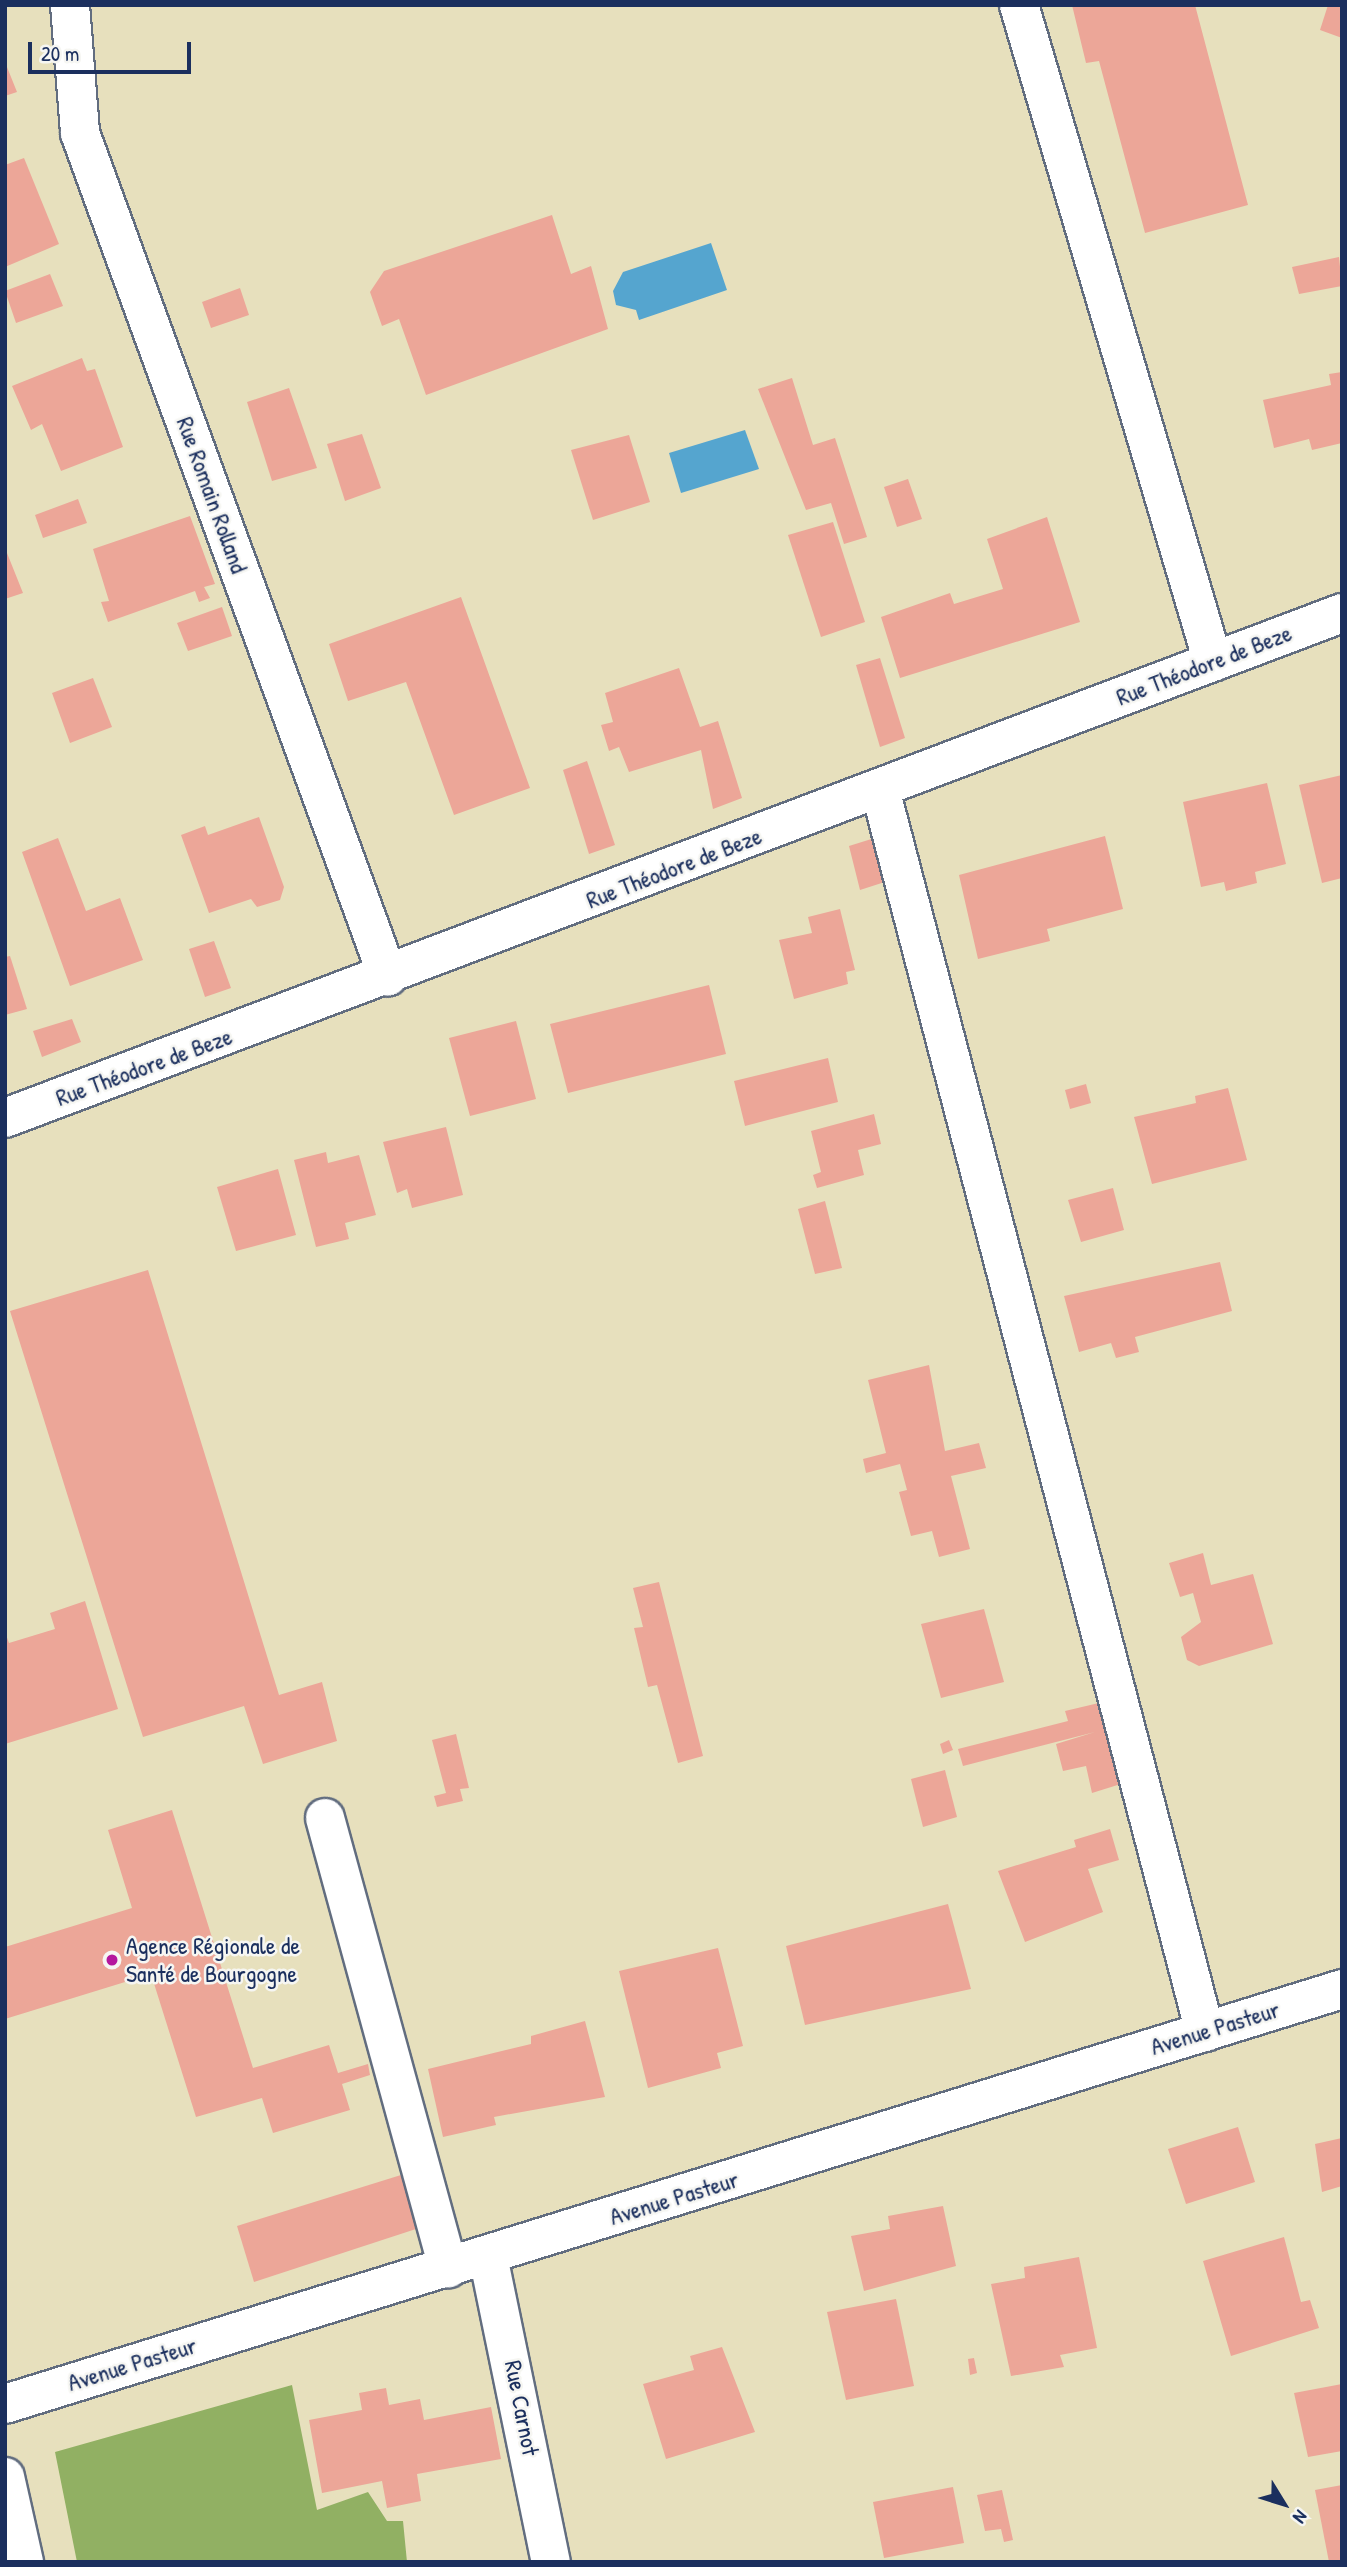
<!DOCTYPE html>
<html>
<head>
<meta charset="utf-8">
<style>
	body { margin:0 }
	#map { position:relative; width:1347px; height:2567px; overflow:hidden; background:#e7e0bd; font-family:"Patrick Hand",sans-serif }
	div>[style] { position:absolute }
	.forest>* { inset:0; background:#91b063 }
	.water>* { inset:0; background:#55a5cf }
	.building>* { inset:0; background:#eca698 }
	.roads { filter:drop-shadow(2px 0 #626d7f) drop-shadow(-2px 0 #626d7f) drop-shadow(0 2px #626d7f) drop-shadow(0 -2px #626d7f) }
	.minor>* { height:38px; margin:-19px; padding:0 19px; transform-origin:19px; border-radius:19px; background:#fff }
	.dots>* { width:19px; height:19px; translate:-50% -50%; box-sizing:border-box; border:4px solid #f6f6f2; border-radius:50% }
	span { translate:-50% -50%; white-space:nowrap; text-align:center; line-height:1.15; -webkit-text-stroke:5px #f6f6f2; paint-order:stroke }
	.street-label { font-size:24px; color:#1b2f5e }
	.poi-label { font-size:24px; color:#1b2f5e }
	.left { translate:0 -50%; text-align:left }
	.frame { position:absolute; inset:0; border:7px solid #1b2f5e; pointer-events:none }
	.north { position:absolute; left:1249px; top:2469px; width:70px; height:70px; -webkit-text-stroke:5px #f6f6f2; paint-order:stroke; rotate:128deg; font-size:19px; font-weight:700; line-height:28px; text-align:center; color:#1b2f5e }
	.north::after { content:''; display:block; margin:auto; width:24px; height:32px; background:#1b2f5e; clip-path:polygon(50% 0,100% 100%,50% 72%,0 100%) }
	.scale { position:absolute; left:28px; top:42px; width:163px; height:32px; box-sizing:border-box; border:4px solid #1b2f5e; border-top:0; padding-left:9px; font-size:21px; line-height:24px; white-space:nowrap; color:#1b2f5e; -webkit-text-stroke:5px #f6f6f2; paint-order:stroke }
</style>
</head>
<body>
<div id="map">
	<div class="forest">
		<i style="clip-path:polygon(292px 2385px,317px 2510px,368px 2492px,387px 2521px,403px 2521px,407px 2562px,77px 2562px,55px 2452px)"></i>
	</div>
	<div class="water">
		<i style="clip-path:polygon(711px 243px,727px 290px,639px 320px,636px 310px,616px 305px,613px 291px,623px 272px)"></i>
		<i style="clip-path:polygon(745px 430px,759px 469px,681px 493px,669px 453px)"></i>
	</div>
	<div class="building">
		<i style="clip-path:polygon(1072px 5px,1195px 5px,1248px 205px,1145px 233px,1099px 61px,1086px 63px)"></i>
		<i style="clip-path:polygon(1328px 5px,1342px 5px,1342px 38px,1320px 30px)"></i>
		<i style="clip-path:polygon(5px 62px,17px 92px,5px 96px)"></i>
		<i style="clip-path:polygon(24px 158px,59px 244px,5px 267px,5px 165px)"></i>
		<i style="clip-path:polygon(552px 215px,571px 274px,591px 266px,608px 329px,426px 395px,399px 319px,382px 326px,370px 292px,384px 271px)"></i>
		<i style="clip-path:polygon(1339px 257px,1342px 286px,1299px 294px,1292px 267px)"></i>
		<i style="clip-path:polygon(50px 274px,63px 306px,16px 323px,5px 291px)"></i>
		<i style="clip-path:polygon(240px 288px,249px 315px,211px 328px,202px 302px)"></i>
		<i style="clip-path:polygon(82px 358px,87px 371px,95px 369px,123px 447px,61px 471px,42px 424px,31px 430px,12px 386px)"></i>
		<i style="clip-path:polygon(1342px 372px,1342px 443px,1312px 450px,1309px 439px,1274px 448px,1263px 400px,1331px 385px,1329px 374px)"></i>
		<i style="clip-path:polygon(792px 378px,813px 445px,835px 438px,867px 537px,844px 544px,831px 503px,806px 510px,758px 389px)"></i>
		<i style="clip-path:polygon(289px 388px,317px 468px,272px 481px,247px 402px)"></i>
		<i style="clip-path:polygon(362px 434px,381px 488px,345px 501px,327px 444px)"></i>
		<i style="clip-path:polygon(629px 435px,650px 502px,593px 520px,571px 450px)"></i>
		<i style="clip-path:polygon(908px 479px,922px 519px,897px 527px,884px 487px)"></i>
		<i style="clip-path:polygon(78px 499px,87px 523px,43px 538px,35px 515px)"></i>
		<i style="clip-path:polygon(190px 516px,215px 584px,204px 587px,210px 598px,199px 602px,195px 591px,108px 622px,101px 602px,109px 601px,93px 549px)"></i>
		<i style="clip-path:polygon(1047px 517px,1080px 622px,900px 678px,881px 617px,950px 593px,954px 604px,1003px 589px,987px 539px)"></i>
		<i style="clip-path:polygon(833px 522px,865px 622px,821px 637px,788px 535px)"></i>
		<i style="clip-path:polygon(5px 548px,23px 593px,5px 599px)"></i>
		<i style="clip-path:polygon(461px 597px,530px 788px,454px 815px,406px 682px,348px 701px,329px 644px)"></i>
		<i style="clip-path:polygon(222px 607px,232px 636px,188px 651px,177px 623px)"></i>
		<i style="clip-path:polygon(880px 658px,905px 738px,880px 747px,856px 665px)"></i>
		<i style="clip-path:polygon(679px 668px,700px 727px,718px 721px,742px 798px,713px 809px,701px 750px,629px 772px,619px 747px,609px 751px,601px 725px,613px 722px,605px 693px)"></i>
		<i style="clip-path:polygon(93px 678px,112px 727px,70px 743px,52px 693px)"></i>
		<i style="clip-path:polygon(587px 761px,615px 845px,589px 854px,563px 770px)"></i>
		<i style="clip-path:polygon(1342px 775px,1342px 878px,1322px 883px,1299px 785px)"></i>
		<i style="clip-path:polygon(1267px 783px,1286px 864px,1255px 872px,1257px 883px,1226px 891px,1224px 882px,1201px 887px,1183px 802px)"></i>
		<i style="clip-path:polygon(259px 817px,284px 887px,280px 900px,257px 907px,251px 899px,209px 913px,181px 835px,205px 826px,208px 835px)"></i>
		<i style="clip-path:polygon(881px 836px,891px 880px,860px 890px,849px 846px)"></i>
		<i style="clip-path:polygon(1105px 836px,1123px 909px,1047px 929px,1050px 941px,978px 959px,959px 875px)"></i>
		<i style="clip-path:polygon(58px 838px,86px 911px,120px 898px,143px 960px,70px 986px,22px 852px)"></i>
		<i style="clip-path:polygon(840px 909px,855px 970px,846px 972px,848px 984px,794px 999px,779px 940px,812px 933px,808px 917px)"></i>
		<i style="clip-path:polygon(214px 941px,231px 988px,205px 997px,189px 949px)"></i>
		<i style="clip-path:polygon(10px 956px,27px 1009px,5px 1015px,5px 957px)"></i>
		<i style="clip-path:polygon(709px 985px,726px 1054px,568px 1093px,550px 1024px)"></i>
		<i style="clip-path:polygon(72px 1019px,81px 1042px,42px 1057px,33px 1031px)"></i>
		<i style="clip-path:polygon(516px 1021px,536px 1099px,470px 1116px,449px 1038px)"></i>
		<i style="clip-path:polygon(828px 1058px,838px 1102px,745px 1126px,734px 1081px)"></i>
		<i style="clip-path:polygon(1086px 1084px,1091px 1103px,1070px 1109px,1065px 1090px)"></i>
		<i style="clip-path:polygon(1228px 1088px,1247px 1160px,1152px 1184px,1134px 1117px,1196px 1103px,1195px 1096px)"></i>
		<i style="clip-path:polygon(874px 1114px,881px 1144px,858px 1150px,864px 1175px,817px 1188px,813px 1175px,821px 1172px,811px 1131px)"></i>
		<i style="clip-path:polygon(446px 1127px,463px 1195px,412px 1208px,407px 1189px,397px 1193px,383px 1142px)"></i>
		<i style="clip-path:polygon(326px 1152px,328px 1163px,359px 1155px,376px 1215px,345px 1223px,349px 1239px,316px 1247px,294px 1160px)"></i>
		<i style="clip-path:polygon(278px 1169px,296px 1235px,236px 1251px,217px 1187px)"></i>
		<i style="clip-path:polygon(1113px 1188px,1124px 1230px,1081px 1242px,1068px 1200px)"></i>
		<i style="clip-path:polygon(825px 1201px,842px 1268px,815px 1274px,798px 1209px)"></i>
		<i style="clip-path:polygon(1220px 1262px,1232px 1311px,1135px 1337px,1139px 1352px,1116px 1358px,1111px 1343px,1079px 1352px,1064px 1296px)"></i>
		<i style="clip-path:polygon(148px 1270px,279px 1695px,322px 1682px,337px 1741px,263px 1764px,244px 1706px,143px 1737px,10px 1311px)"></i>
		<i style="clip-path:polygon(929px 1365px,945px 1451px,979px 1443px,986px 1468px,951px 1476px,970px 1549px,939px 1557px,932px 1531px,911px 1536px,899px 1492px,907px 1490px,900px 1464px,866px 1473px,863px 1459px,886px 1453px,868px 1380px)"></i>
		<i style="clip-path:polygon(1203px 1553px,1211px 1585px,1253px 1574px,1273px 1644px,1199px 1666px,1187px 1660px,1181px 1637px,1201px 1622px,1193px 1593px,1180px 1597px,1169px 1563px)"></i>
		<i style="clip-path:polygon(659px 1582px,703px 1756px,678px 1763px,657px 1685px,648px 1687px,634px 1628px,643px 1627px,633px 1588px)"></i>
		<i style="clip-path:polygon(85px 1601px,118px 1709px,5px 1744px,5px 1632px,9px 1643px,55px 1629px,50px 1613px)"></i>
		<i style="clip-path:polygon(984px 1609px,1004px 1682px,941px 1698px,921px 1624px)"></i>
		<i style="clip-path:polygon(1103px 1702px,1124px 1783px,1092px 1793px,1086px 1766px,1063px 1771px,1056px 1744px,1095px 1732px,963px 1766px,958px 1749px,1068px 1721px,1065px 1711px)"></i>
		<i style="clip-path:polygon(456px 1734px,469px 1788px,460px 1789px,463px 1801px,437px 1807px,434px 1796px,446px 1793px,432px 1740px)"></i>
		<i style="clip-path:polygon(949px 1740px,953px 1750px,943px 1754px,940px 1744px)"></i>
		<i style="clip-path:polygon(945px 1770px,957px 1817px,923px 1827px,911px 1779px)"></i>
		<i style="clip-path:polygon(172px 1810px,253px 2068px,329px 2045px,338px 2073px,368px 2064px,370px 2075px,342px 2084px,350px 2110px,273px 2133px,262px 2098px,196px 2117px,151px 1974px,5px 2019px,5px 1947px,132px 1908px,108px 1830px)"></i>
		<i style="clip-path:polygon(1110px 1829px,1119px 1860px,1088px 1869px,1103px 1912px,1025px 1942px,998px 1871px,1076px 1847px,1074px 1840px)"></i>
		<i style="clip-path:polygon(948px 1904px,971px 1989px,805px 2025px,786px 1946px)"></i>
		<i style="clip-path:polygon(718px 1948px,743px 2046px,717px 2053px,721px 2068px,648px 2088px,619px 1971px)"></i>
		<i style="clip-path:polygon(585px 2021px,605px 2097px,494px 2117px,496px 2125px,443px 2137px,428px 2069px,531px 2044px,531px 2036px)"></i>
		<i style="clip-path:polygon(1238px 2127px,1255px 2182px,1186px 2204px,1168px 2149px)"></i>
		<i style="clip-path:polygon(1342px 2138px,1342px 2186px,1322px 2192px,1315px 2144px)"></i>
		<i style="clip-path:polygon(401px 2175px,419px 2228px,254px 2282px,237px 2226px)"></i>
		<i style="clip-path:polygon(943px 2206px,956px 2266px,864px 2291px,851px 2236px,890px 2229px,888px 2216px)"></i>
		<i style="clip-path:polygon(1284px 2237px,1301px 2302px,1310px 2300px,1319px 2328px,1231px 2356px,1203px 2261px)"></i>
		<i style="clip-path:polygon(1079px 2257px,1097px 2348px,1060px 2355px,1064px 2367px,1011px 2376px,991px 2284px,1025px 2278px,1024px 2267px)"></i>
		<i style="clip-path:polygon(896px 2299px,914px 2386px,846px 2400px,827px 2312px)"></i>
		<i style="clip-path:polygon(722px 2347px,755px 2432px,666px 2459px,643px 2384px,694px 2370px,690px 2356px)"></i>
		<i style="clip-path:polygon(974px 2358px,977px 2373px,970px 2375px,968px 2359px)"></i>
		<i style="clip-path:polygon(1342px 2384px,1342px 2451px,1308px 2457px,1294px 2393px)"></i>
		<i style="clip-path:polygon(386px 2388px,389px 2405px,420px 2399px,424px 2420px,491px 2407px,501px 2459px,417px 2474px,421px 2501px,387px 2508px,382px 2481px,322px 2493px,309px 2420px,362px 2410px,359px 2393px)"></i>
		<i style="clip-path:polygon(1342px 2485px,1342px 2562px,1329px 2562px,1315px 2490px)"></i>
		<i style="clip-path:polygon(953px 2487px,964px 2543px,884px 2558px,873px 2502px)"></i>
		<i style="clip-path:polygon(1002px 2490px,1013px 2540px,1004px 2542px,1001px 2529px,985px 2531px,977px 2495px)"></i>
	</div>
	<div class="roads">
		<div class="minor">
			<i style="left:70px;top:5px;width:128px;rotate:85.5deg"></i>
			<i style="left:80px;top:133px;width:898px;rotate:69.95deg"></i>
			<i style="left:1019px;top:5px;width:685px;rotate:73.55deg"></i>
			<i style="left:880px;top:789px;width:1285px;rotate:75.35deg"></i>
			<i style="left:5px;top:1118px;width:1429px;rotate:-20.69deg"></i>
			<i style="left:325px;top:1818px;width:467px;rotate:74.7deg"></i>
			<i style="left:488px;top:2256px;width:312px;rotate:78.4deg"></i>
			<i style="left:5px;top:2404px;width:1400px;rotate:-17.24deg"></i>
			<i style="left:5px;top:2477px;width:87px;rotate:77.4deg"></i>
		</div>
	</div>
	<div class="dots">
		<i style="left:112px;top:1960px;background:#b5179e"></i>
	</div>
	<div class="street-label">
		<span style="left:212px;top:495px;rotate:70deg">Rue Romain Rolland</span>
		<span style="left:1204px;top:665px;rotate:-21deg">Rue Théodore de Beze</span>
		<span style="left:674px;top:868px;rotate:-21deg">Rue Théodore de Beze</span>
		<span style="left:144px;top:1067px;rotate:-20deg">Rue Théodore de Beze</span>
		<span style="left:1215px;top:2028px;rotate:-17deg">Avenue Pasteur</span>
		<span style="left:674px;top:2198px;rotate:-17deg">Avenue Pasteur</span>
		<span style="left:132px;top:2364px;rotate:-17deg">Avenue Pasteur</span>
		<span style="left:522px;top:2408px;rotate:79deg">Rue Carnot</span>
	</div>
	<div class="poi-label">
		<span class="left" style="left:126px;top:1960px">Agence Régionale de<br>Santé de Bourgogne</span>
	</div>
	<div class="frame"></div>
	<div class="north">N</div>
	<div class="scale">20 m</div>
</div>
</body>
</html>
